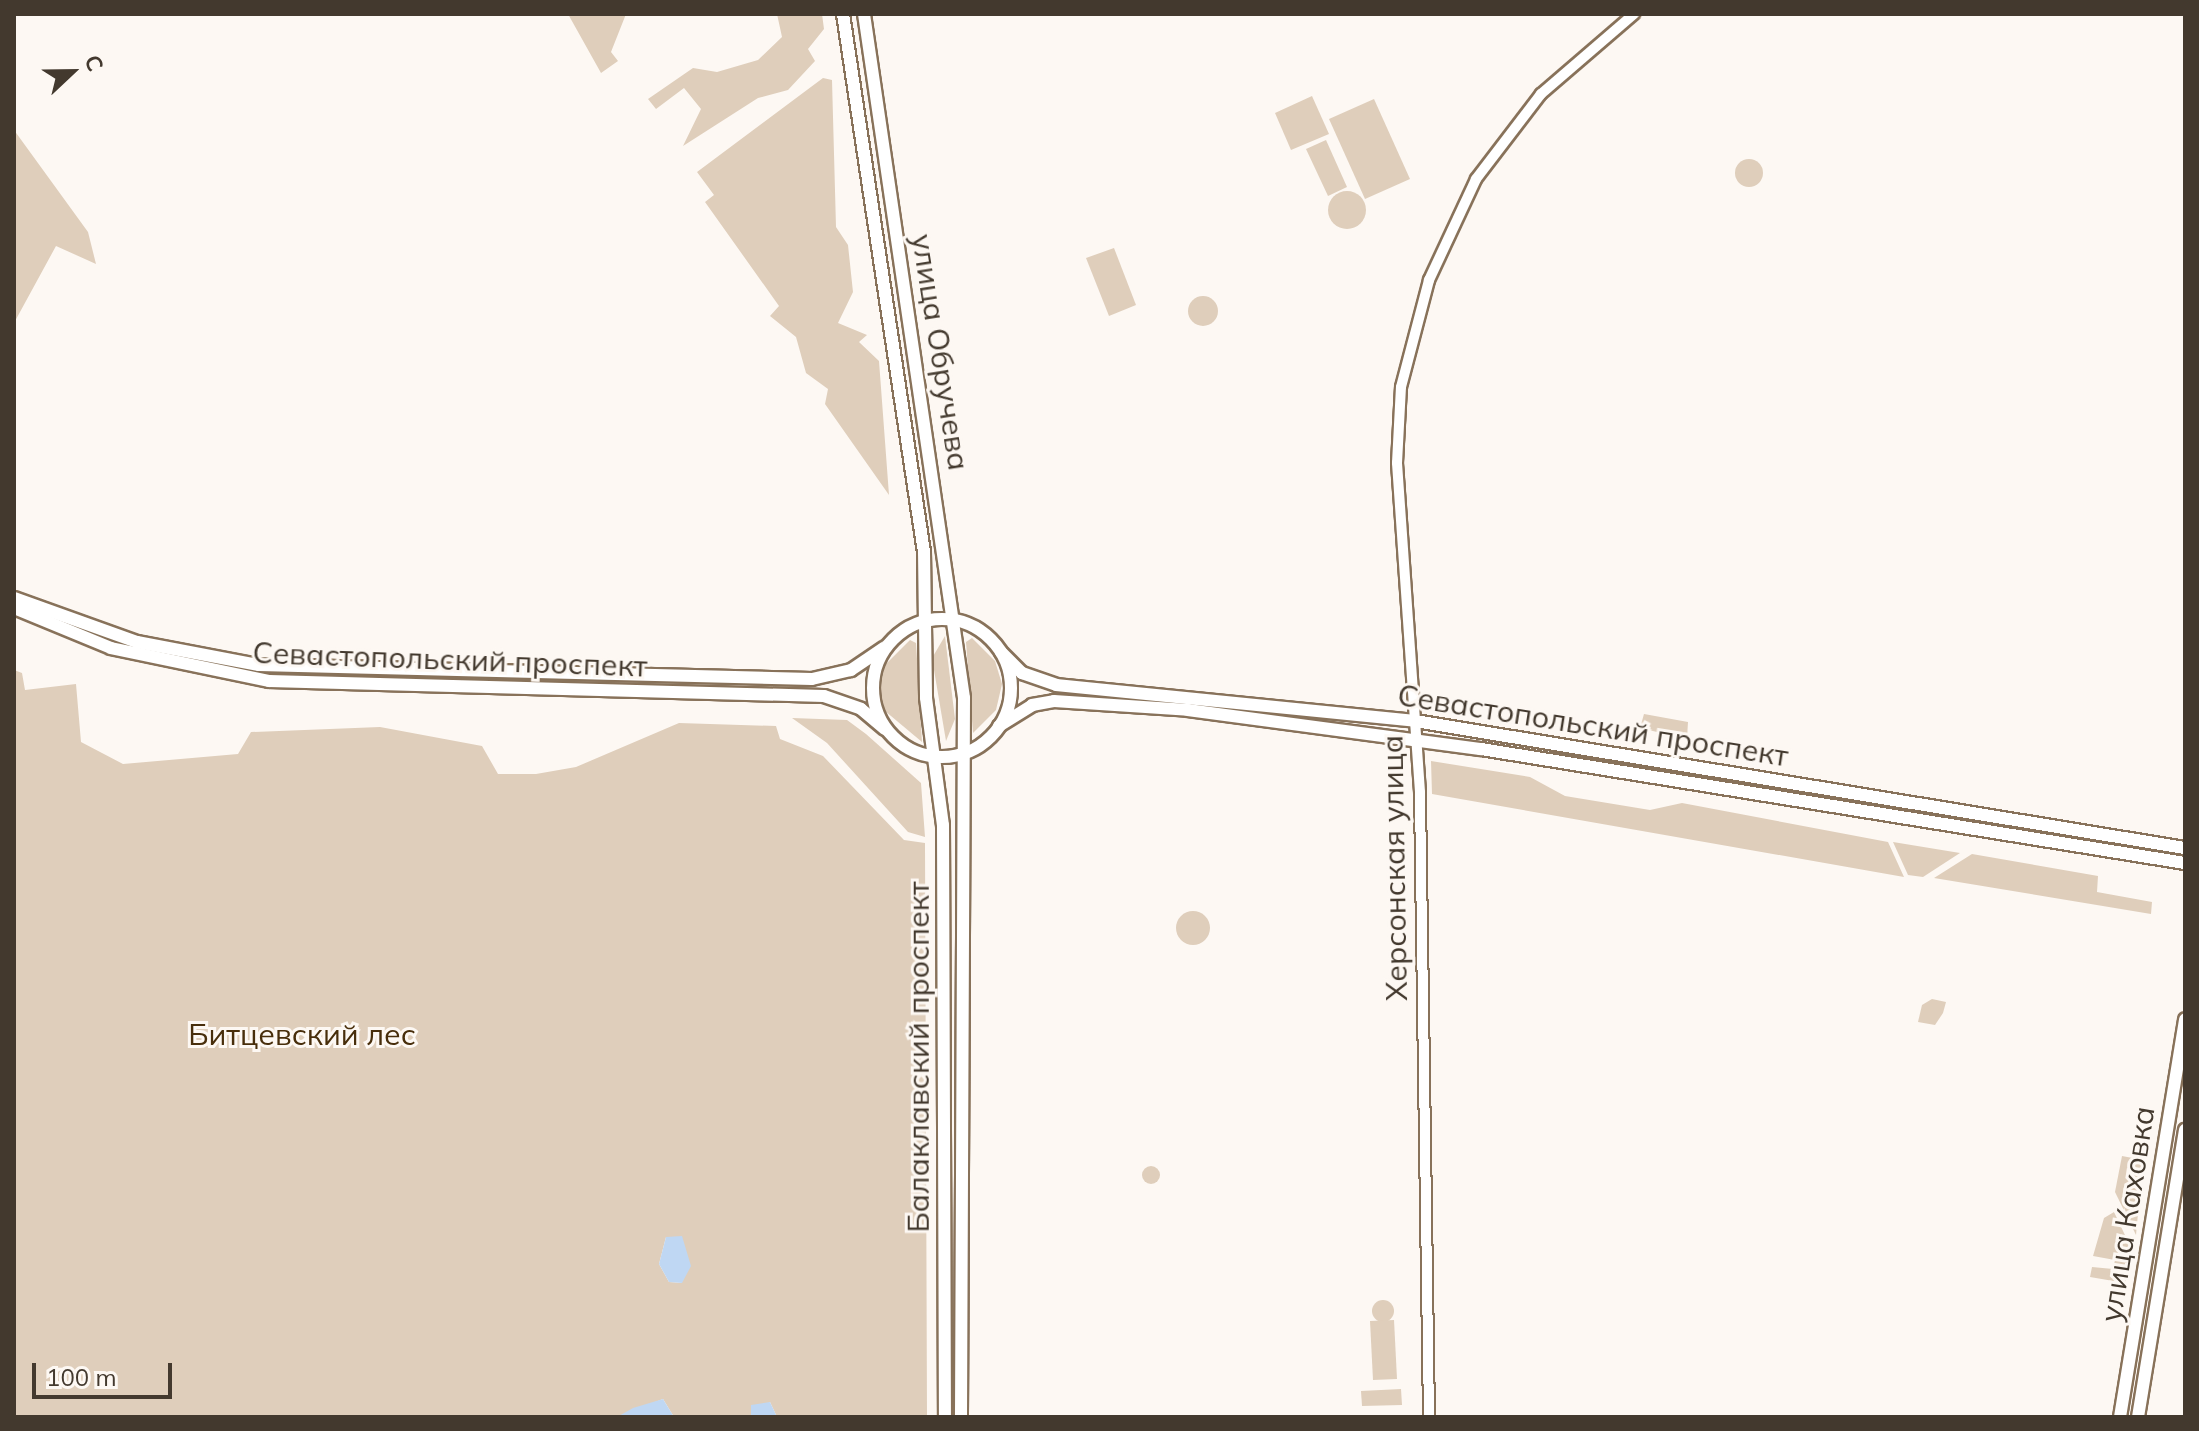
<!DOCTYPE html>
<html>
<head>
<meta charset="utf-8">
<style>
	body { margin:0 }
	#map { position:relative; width:2199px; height:1431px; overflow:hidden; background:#fdf8f3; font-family:Mulish,sans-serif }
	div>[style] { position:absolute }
	.green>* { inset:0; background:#dfcebb }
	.round { border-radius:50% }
	.water>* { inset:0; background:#bfd7f3 }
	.roads { filter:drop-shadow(2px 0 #88725a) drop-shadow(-2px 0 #88725a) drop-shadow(0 2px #88725a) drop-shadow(0 -2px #88725a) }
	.minor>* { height:10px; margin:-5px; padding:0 5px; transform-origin:5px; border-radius:5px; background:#fff }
	.major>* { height:12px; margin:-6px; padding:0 6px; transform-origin:6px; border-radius:6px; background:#fff }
	.major>.ring { margin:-6px; padding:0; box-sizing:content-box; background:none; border:12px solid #fff; border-radius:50% }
	span { translate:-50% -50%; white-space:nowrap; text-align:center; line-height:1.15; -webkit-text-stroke:6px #fdf8f3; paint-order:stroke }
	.street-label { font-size:30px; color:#43392e }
	.park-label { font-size:30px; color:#482e0b }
	.frame { position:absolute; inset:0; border:16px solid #43392e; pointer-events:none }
	.north { position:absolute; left:32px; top:32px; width:80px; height:80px; -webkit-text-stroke:6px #fdf8f3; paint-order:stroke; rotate:68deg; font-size:22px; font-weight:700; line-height:32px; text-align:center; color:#43392e }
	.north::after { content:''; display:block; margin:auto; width:28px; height:36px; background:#43392e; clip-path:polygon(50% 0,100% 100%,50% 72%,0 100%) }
	.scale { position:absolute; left:32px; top:1363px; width:140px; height:36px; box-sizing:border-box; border:4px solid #43392e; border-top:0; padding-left:10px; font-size:24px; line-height:28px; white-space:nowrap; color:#43392e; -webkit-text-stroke:6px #fdf8f3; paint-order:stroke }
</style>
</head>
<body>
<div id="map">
	<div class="green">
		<i style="clip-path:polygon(568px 14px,626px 14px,611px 52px,618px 61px,601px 73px)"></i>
		<i style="clip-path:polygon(777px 14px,822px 14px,824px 29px,808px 49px,815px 61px,788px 90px,758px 98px,683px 146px,701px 109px,684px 88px,656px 109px,648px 99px,693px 68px,717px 72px,758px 60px,782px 37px)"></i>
		<i style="clip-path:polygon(823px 78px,832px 80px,836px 227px,848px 245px,853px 292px,838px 323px,867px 335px,859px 342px,879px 361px,889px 495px,825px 404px,828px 389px,806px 373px,796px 337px,770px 316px,779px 306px,705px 202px,714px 195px,697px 172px)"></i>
		<i style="clip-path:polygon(1312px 96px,1329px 134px,1291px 150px,1275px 113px)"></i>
		<i style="clip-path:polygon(1374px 99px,1410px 179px,1365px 199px,1329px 119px)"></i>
		<i style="clip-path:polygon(14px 130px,88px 232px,96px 264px,56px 246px,14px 323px)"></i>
		<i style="clip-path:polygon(1326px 140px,1347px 187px,1328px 196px,1306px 149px)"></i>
		<i class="round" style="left:1735px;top:159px;width:28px;height:28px"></i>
		<i class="round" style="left:1328px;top:191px;width:38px;height:38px"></i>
		<i style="clip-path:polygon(1114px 248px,1136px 305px,1109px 316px,1086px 258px)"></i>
		<i class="round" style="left:1188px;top:296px;width:30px;height:30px"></i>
		<i style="clip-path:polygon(945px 636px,955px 719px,946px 741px,932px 658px)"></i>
		<i style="clip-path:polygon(972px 638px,995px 661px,1002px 684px,996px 710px,973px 733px,966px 642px)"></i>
		<i style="clip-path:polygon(910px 640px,916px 643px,922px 742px,885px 711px,879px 689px,883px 667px)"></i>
		<i style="clip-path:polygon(evenodd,14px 670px,22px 673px,25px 690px,76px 684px,81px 742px,123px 764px,238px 754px,251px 732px,380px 727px,482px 746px,498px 774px,536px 774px,576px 767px,679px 723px,776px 726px,780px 739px,823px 756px,904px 840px,925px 843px,927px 1417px,777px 1417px,770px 1402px,751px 1417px,674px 1417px,663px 1399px,617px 1417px,14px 1417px,14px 670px,666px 1237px,682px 1283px,669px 1282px,659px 1264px,666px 1237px)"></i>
		<i style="clip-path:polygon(1644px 714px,1688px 722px,1687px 739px,1640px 728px)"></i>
		<i style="clip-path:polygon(792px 718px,847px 720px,866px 734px,921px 783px,925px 837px,908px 832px,827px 743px)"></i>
		<i style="clip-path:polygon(1431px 761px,1530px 777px,1565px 796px,1650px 810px,1682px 803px,1888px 842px,1904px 877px,1432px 794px)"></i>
		<i style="clip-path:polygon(1893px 842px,1960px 853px,1923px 877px,1908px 875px)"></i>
		<i style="clip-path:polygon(1972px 854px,2098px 876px,2097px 892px,2152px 902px,2151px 914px,1934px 878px)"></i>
		<i class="round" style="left:1176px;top:911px;width:34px;height:34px"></i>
		<i style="clip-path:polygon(1932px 999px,1946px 1002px,1943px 1013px,1935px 1025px,1918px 1022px,1922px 1005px)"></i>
		<i style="clip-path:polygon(2122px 1156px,2143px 1160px,2136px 1235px,2115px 1192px)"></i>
		<i class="round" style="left:1142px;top:1166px;width:18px;height:18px"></i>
		<i style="clip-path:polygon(2114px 1212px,2133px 1252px,2125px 1283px,2090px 1277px,2092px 1267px,2113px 1269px,2115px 1260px,2093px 1256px,2104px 1218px)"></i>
		<i class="round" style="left:1372px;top:1300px;width:22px;height:22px"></i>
		<i style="clip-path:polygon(1394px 1320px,1397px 1379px,1373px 1380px,1370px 1321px)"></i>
		<i style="clip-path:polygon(1401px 1389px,1402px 1405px,1362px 1406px,1361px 1391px)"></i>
	</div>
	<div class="water">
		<i style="clip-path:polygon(682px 1236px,691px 1266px,682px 1283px,669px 1282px,659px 1264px,666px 1237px)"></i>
		<i style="clip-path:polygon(663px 1399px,674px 1417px,617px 1417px,633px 1408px)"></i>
		<i style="clip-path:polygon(770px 1402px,777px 1417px,751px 1417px,751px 1405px)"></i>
	</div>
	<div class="roads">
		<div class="minor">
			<i style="left:1429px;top:1417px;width:625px;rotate:-90.83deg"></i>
			<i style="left:1420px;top:792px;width:330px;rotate:-94deg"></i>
			<i style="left:1397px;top:463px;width:76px;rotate:-87deg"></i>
			<i style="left:1401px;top:387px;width:111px;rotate:-75.3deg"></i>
			<i style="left:1429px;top:280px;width:111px;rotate:-65deg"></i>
			<i style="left:1476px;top:179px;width:107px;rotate:-52.6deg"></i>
			<i style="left:1541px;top:94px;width:123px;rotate:-40.7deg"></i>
		</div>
		<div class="major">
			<i style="left:843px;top:14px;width:544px;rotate:81.44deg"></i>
			<i style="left:924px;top:552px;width:146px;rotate:89.2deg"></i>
			<i style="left:926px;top:698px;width:128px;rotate:82.4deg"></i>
			<i style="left:943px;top:825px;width:592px;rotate:89.81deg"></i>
			<i style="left:864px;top:14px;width:691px;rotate:81.68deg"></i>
			<i style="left:964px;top:698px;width:719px;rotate:90.24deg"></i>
			<i style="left:14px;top:598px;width:131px;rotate:19.7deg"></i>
			<i style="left:137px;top:642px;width:124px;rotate:10.7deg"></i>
			<i style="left:259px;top:665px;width:553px;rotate:1.45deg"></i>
			<i style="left:812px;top:679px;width:40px;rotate:-13deg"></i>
			<i style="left:851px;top:670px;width:40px;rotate:-34deg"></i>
			<i style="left:14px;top:608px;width:105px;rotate:22.4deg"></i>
			<i style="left:111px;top:648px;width:161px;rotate:11.8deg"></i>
			<i style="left:269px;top:681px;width:555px;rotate:1.55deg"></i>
			<i style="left:824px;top:696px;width:39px;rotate:19deg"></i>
			<i style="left:861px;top:709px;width:31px;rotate:40deg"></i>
			<i class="ring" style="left:873px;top:619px;width:126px;height:126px"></i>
			<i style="left:1001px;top:652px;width:30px;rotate:45deg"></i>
			<i style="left:1022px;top:673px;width:36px;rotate:19deg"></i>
			<i style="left:1056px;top:685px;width:361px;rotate:5.7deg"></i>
			<i style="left:1415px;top:721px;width:780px;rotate:9.37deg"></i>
			<i style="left:999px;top:726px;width:39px;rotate:-32deg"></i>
			<i style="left:1032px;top:705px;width:22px;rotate:-10deg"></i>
			<i style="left:1054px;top:701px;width:134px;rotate:3.8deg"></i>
			<i style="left:1188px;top:710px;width:296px;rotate:7.6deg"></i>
			<i style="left:1481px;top:749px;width:713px;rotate:9.2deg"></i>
			<i style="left:2120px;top:1417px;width:403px;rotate:-80.7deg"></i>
			<i style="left:2138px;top:1417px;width:291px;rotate:-80.7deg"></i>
		</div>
	</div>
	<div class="street-label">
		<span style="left:941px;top:352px;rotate:81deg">улица Обручева</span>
		<span style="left:450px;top:659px;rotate:2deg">Севастопольский проспект</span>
		<span style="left:1593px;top:725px;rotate:9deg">Севастопольский проспект</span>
		<span style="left:1394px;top:868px;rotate:-91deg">Херсонская улица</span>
		<span style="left:918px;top:1057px;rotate:-90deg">Балаклавский проспект</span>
		<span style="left:2127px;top:1214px;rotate:-81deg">улица Каховка</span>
	</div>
	<div class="park-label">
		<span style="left:302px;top:1034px">Битцевский лес</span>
	</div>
	<div class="frame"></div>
	<div class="north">С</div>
	<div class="scale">100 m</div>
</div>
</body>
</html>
